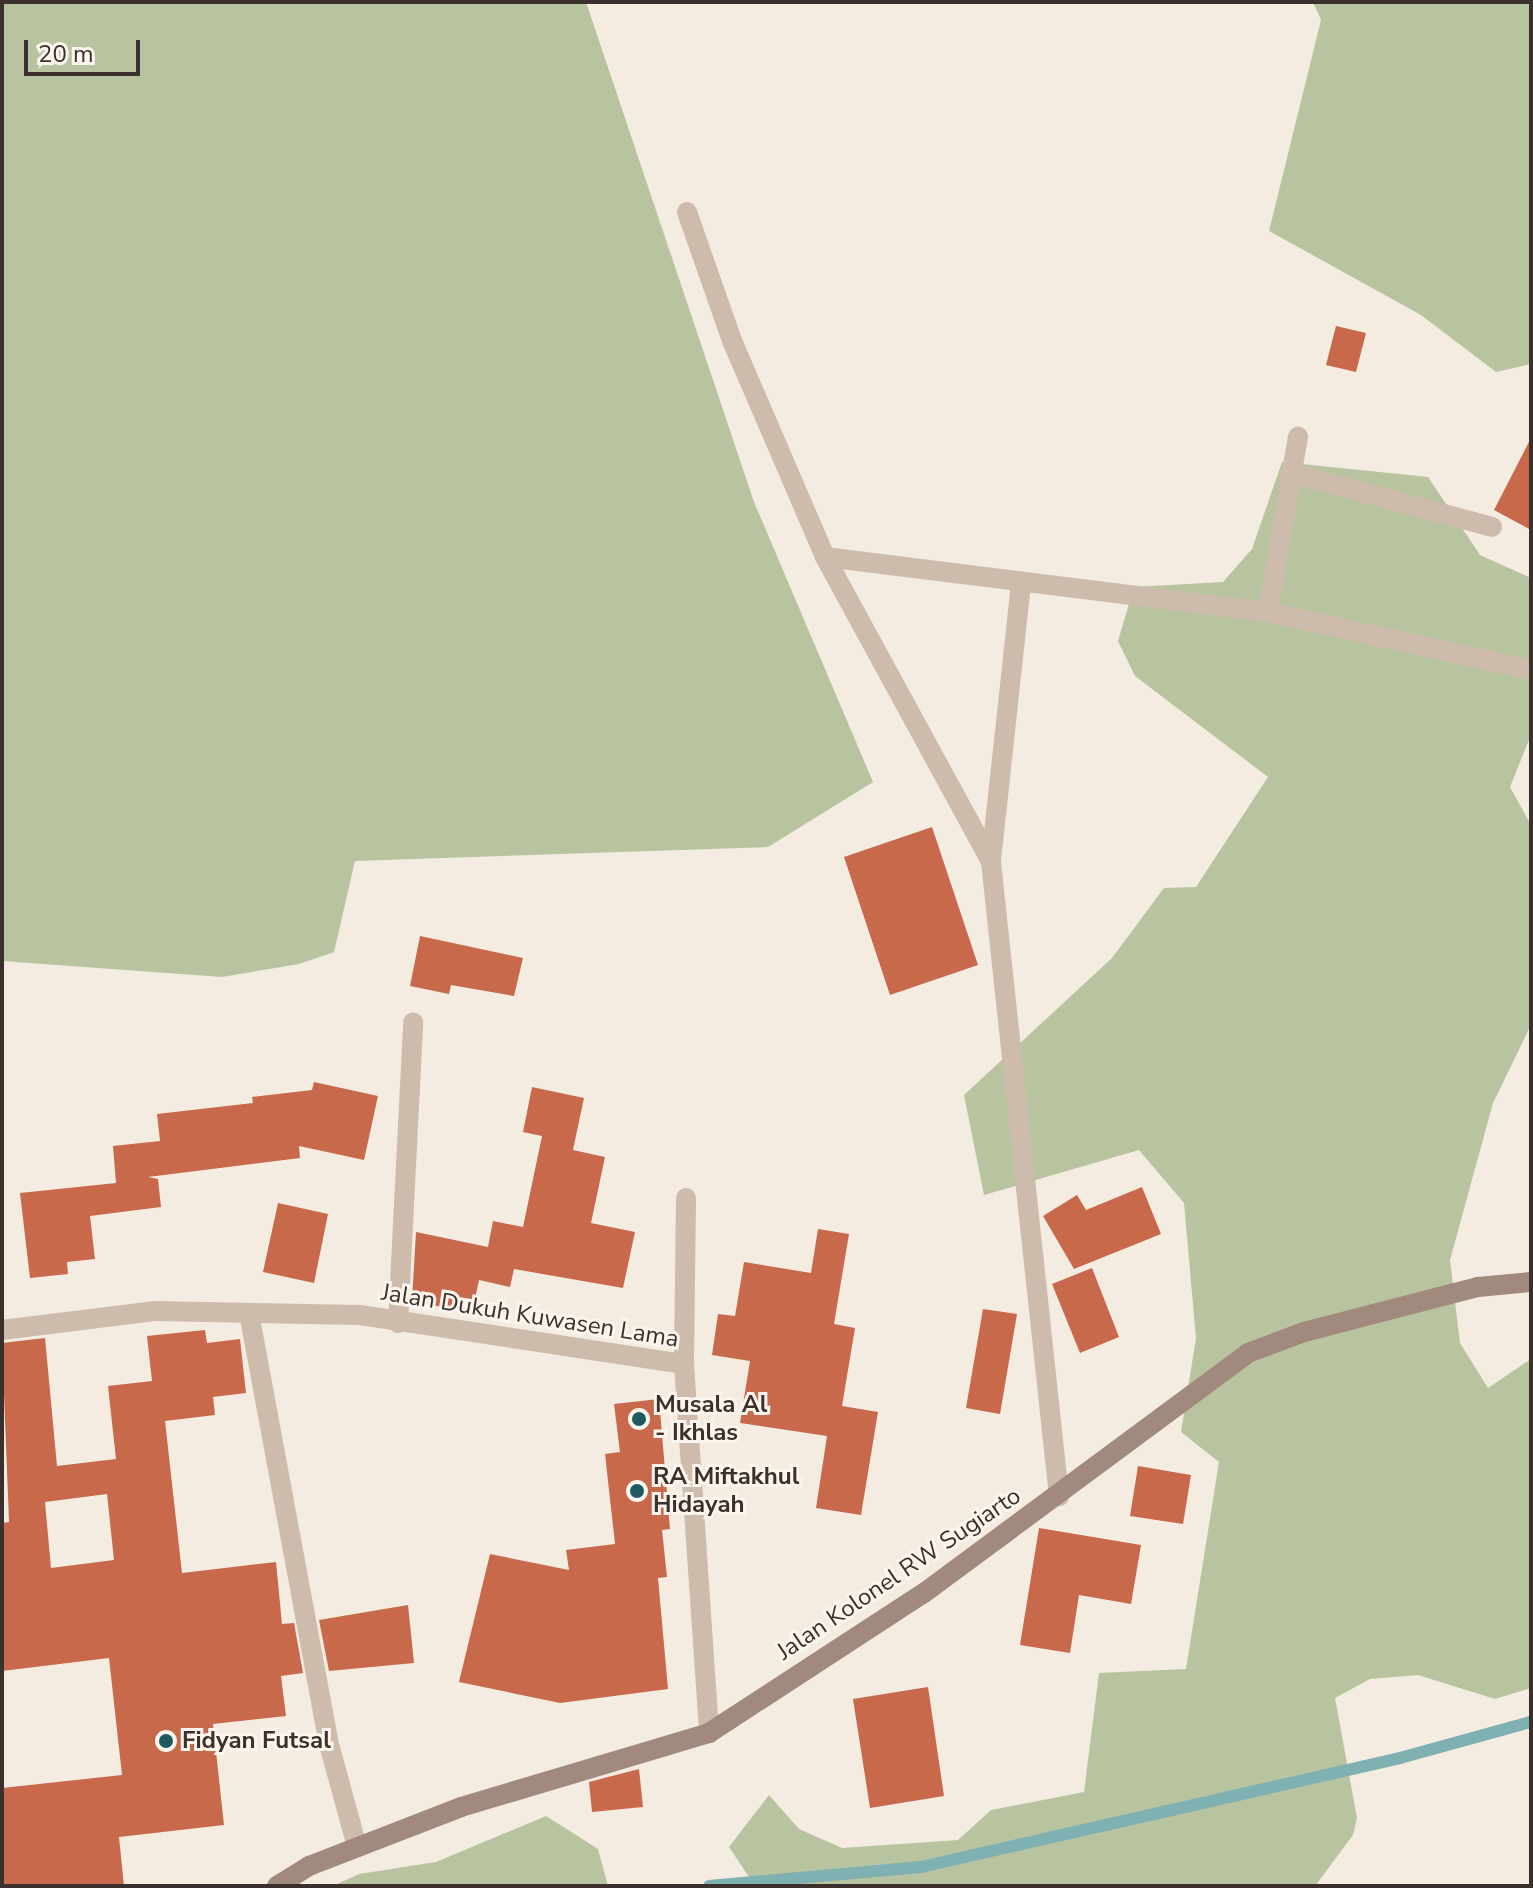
<!DOCTYPE html>
<html>
<head>
<meta charset="utf-8">
<style>
	body { margin:0 }
	#map { position:relative; width:1533px; height:1888px; overflow:hidden; background:#f4ebe1; font-family:"Nunito Sans",sans-serif }
	div>[style] { position:absolute }
	.green>* { inset:0; background:#b8c4a0 }
	.stream>* { height:12px; margin:-6px; padding:0 6px; transform-origin:6px; border-radius:6px; background:#7fb0b2 }
	.building>* { inset:0; background:#c8694b }
	.service>* { height:20px; margin:-10px; padding:0 10px; transform-origin:10px; border-radius:10px; background:#cdbbac }
	.minor>* { height:20px; margin:-10px; padding:0 10px; transform-origin:10px; border-radius:10px; background:#cdbbac }
	.secondary>* { height:20px; margin:-10px; padding:0 10px; transform-origin:10px; border-radius:10px; background:#a18a7d }
	.dots>* { width:22px; height:22px; translate:-50% -50%; box-sizing:border-box; border:4px solid #fbf5ee; border-radius:50% }
	span { translate:-50% -50%; white-space:nowrap; text-align:center; line-height:1.15; -webkit-text-stroke:6px #fbf5ee; paint-order:stroke }
	.street-label { font-size:24px; color:#3b302b }
	.poi-label { font-size:24px; color:#3b302b; font-weight:700 }
	.left { translate:0 -50%; text-align:left }
	.frame { position:absolute; inset:0; border:4px solid #3b302b; pointer-events:none }
	.scale { position:absolute; left:24px; top:40px; width:116px; height:36px; box-sizing:border-box; border:4px solid #3b302b; border-top:0; padding-left:10px; font-size:24px; line-height:28px; white-space:nowrap; color:#3b302b; -webkit-text-stroke:6px #fbf5ee; paint-order:stroke }
</style>
</head>
<body>
<div id="map">
	<div class="green">
		<i style="clip-path:polygon(2px 2px,586px 2px,754px 502px,873px 782px,768px 847px,355px 861px,334px 952px,299px 964px,222px 977px,2px 961px)"></i>
		<i style="clip-path:polygon(1313px 2px,1531px 2px,1531px 364px,1496px 372px,1421px 315px,1269px 231px,1321px 20px)"></i>
		<i style="clip-path:polygon(1282px 462px,1428px 477px,1480px 555px,1531px 578px,1531px 735px,1510px 787px,1531px 825px,1531px 1025px,1493px 1103px,1450px 1260px,1460px 1343px,1488px 1388px,1531px 1359px,1531px 1688px,1495px 1699px,1418px 1675px,1370px 1679px,1335px 1698px,1357px 1818px,1353px 1835px,1315px 1886px,755px 1886px,729px 1847px,769px 1795px,799px 1829px,842px 1848px,958px 1840px,991px 1810px,1084px 1792px,1099px 1673px,1186px 1669px,1219px 1462px,1181px 1432px,1196px 1338px,1184px 1203px,1139px 1150px,984px 1195px,964px 1095px,1112px 958px,1164px 888px,1196px 887px,1268px 777px,1135px 676px,1118px 641px,1134px 587px,1223px 582px,1252px 549px)"></i>
		<i style="clip-path:polygon(546px 1816px,598px 1849px,608px 1886px,333px 1886px,359px 1874px,436px 1862px)"></i>
	</div>
	<div class="stream">
		<i style="left:709px;top:1886px;width:213px;rotate:-5.1deg"></i>
		<i style="left:921px;top:1867px;width:491px;rotate:-12.8deg"></i>
		<i style="left:1400px;top:1758px;width:136px;rotate:-15.4deg"></i>
	</div>
	<div class="building">
		<i style="clip-path:polygon(1336px 326px,1366px 333px,1356px 372px,1326px 365px)"></i>
		<i style="clip-path:polygon(1531px 438px,1531px 530px,1494px 510px)"></i>
		<i style="clip-path:polygon(932px 827px,978px 965px,890px 995px,844px 857px)"></i>
		<i style="clip-path:polygon(420px 936px,523px 958px,514px 996px,451px 985px,449px 994px,410px 986px)"></i>
		<i style="clip-path:polygon(314px 1082px,378px 1096px,364px 1160px,299px 1146px,300px 1158px,148px 1177px,158px 1179px,161px 1207px,90px 1216px,95px 1259px,67px 1262px,68px 1274px,30px 1278px,20px 1193px,116px 1183px,113px 1146px,160px 1141px,157px 1114px,253px 1103px,252px 1097px,312px 1090px)"></i>
		<i style="clip-path:polygon(532px 1087px,584px 1098px,573px 1150px,605px 1157px,591px 1223px,635px 1232px,623px 1288px,514px 1269px,510px 1287px,479px 1280px,472px 1313px,412px 1301px,416px 1232px,488px 1247px,493px 1221px,523px 1227px,542px 1136px,523px 1132px)"></i>
		<i style="clip-path:polygon(1142px 1187px,1161px 1234px,1074px 1269px,1043px 1216px,1077px 1195px,1086px 1210px)"></i>
		<i style="clip-path:polygon(278px 1203px,328px 1214px,314px 1283px,263px 1272px)"></i>
		<i style="clip-path:polygon(818px 1229px,849px 1234px,834px 1324px,855px 1328px,842px 1406px,878px 1412px,861px 1515px,816px 1508px,827px 1436px,740px 1423px,750px 1361px,712px 1355px,718px 1314px,735px 1316px,744px 1262px,811px 1273px)"></i>
		<i style="clip-path:polygon(1092px 1268px,1119px 1337px,1080px 1353px,1052px 1284px)"></i>
		<i style="clip-path:polygon(983px 1309px,1017px 1314px,1000px 1414px,966px 1408px)"></i>
		<i style="clip-path:polygon(evenodd,205px 1330px,207px 1343px,240px 1339px,246px 1393px,213px 1397px,215px 1415px,165px 1421px,182px 1573px,276px 1562px,282px 1624px,294px 1623px,303px 1673px,281px 1676px,286px 1716px,213px 1724px,224px 1825px,119px 1837px,124px 1886px,2px 1886px,2px 1788px,122px 1775px,109px 1658px,2px 1671px,2px 1523px,9px 1522px,2px 1343px,45px 1338px,57px 1466px,116px 1459px,108px 1386px,152px 1381px,147px 1336px,205px 1330px,107px 1494px,114px 1560px,51px 1568px,45px 1502px,107px 1494px)"></i>
		<i style="clip-path:polygon(659px 1399px,670px 1529px,662px 1530px,667px 1577px,658px 1578px,668px 1689px,560px 1703px,459px 1682px,490px 1554px,569px 1570px,566px 1550px,615px 1544px,605px 1454px,620px 1452px,614px 1404px)"></i>
		<i style="clip-path:polygon(1138px 1466px,1191px 1475px,1183px 1524px,1130px 1516px)"></i>
		<i style="clip-path:polygon(1039px 1528px,1141px 1545px,1131px 1604px,1079px 1595px,1070px 1653px,1020px 1645px)"></i>
		<i style="clip-path:polygon(408px 1605px,414px 1663px,329px 1671px,319px 1620px)"></i>
		<i style="clip-path:polygon(928px 1687px,944px 1796px,870px 1808px,853px 1699px)"></i>
		<i style="clip-path:polygon(639px 1769px,643px 1807px,592px 1812px,589px 1782px)"></i>
	</div>
	<div class="service">
		<i style="left:1291px;top:473px;width:208px;rotate:15deg"></i>
	</div>
	<div class="minor">
		<i style="left:687px;top:212px;width:139px;rotate:70.7deg"></i>
		<i style="left:733px;top:343px;width:233px;rotate:66.7deg"></i>
		<i style="left:825px;top:557px;width:347px;rotate:61.4deg"></i>
		<i style="left:825px;top:557px;width:446px;rotate:7.1deg"></i>
		<i style="left:1268px;top:612px;width:269px;rotate:12.4deg"></i>
		<i style="left:1021px;top:584px;width:280px;rotate:96.2deg"></i>
		<i style="left:991px;top:862px;width:638px;rotate:83.88deg"></i>
		<i style="left:1268px;top:612px;width:178px;rotate:-80.3deg"></i>
		<i style="left:686px;top:1198px;width:166px;rotate:90.7deg"></i>
		<i style="left:684px;top:1364px;width:370px;rotate:86.1deg"></i>
		<i style="left:249px;top:1313px;width:442px;rotate:79.5deg"></i>
		<i style="left:330px;top:1748px;width:103px;rotate:74.7deg"></i>
		<i style="left:398px;top:1323px;width:301px;rotate:-87.1deg"></i>
		<i style="left:2px;top:1330px;width:153px;rotate:-7.1deg"></i>
		<i style="left:154px;top:1311px;width:206px;rotate:1.1deg"></i>
		<i style="left:360px;top:1315px;width:328px;rotate:8.6deg"></i>
	</div>
	<div class="secondary">
		<i style="left:277px;top:1886px;width:38px;rotate:-32deg"></i>
		<i style="left:309px;top:1866px;width:163px;rotate:-21.2deg"></i>
		<i style="left:461px;top:1807px;width:259px;rotate:-16.6deg"></i>
		<i style="left:709px;top:1733px;width:257px;rotate:-33.1deg"></i>
		<i style="left:924px;top:1593px;width:403px;rotate:-36.5deg"></i>
		<i style="left:1248px;top:1353px;width:60px;rotate:-20.6deg"></i>
		<i style="left:1304px;top:1332px;width:180px;rotate:-14.5deg"></i>
		<i style="left:1478px;top:1287px;width:53px;rotate:-5.4deg"></i>
	</div>
	<div class="dots">
		<i style="left:639px;top:1419px;background:#1f5a5e"></i>
		<i style="left:637px;top:1491px;background:#1f5a5e"></i>
		<i style="left:166px;top:1741px;background:#1f5a5e"></i>
	</div>
	<div class="street-label">
		<span style="left:530px;top:1316px;rotate:9deg">Jalan Dukuh Kuwasen Lama</span>
		<span style="left:899px;top:1574px;rotate:-34deg">Jalan Kolonel RW Sugiarto</span>
	</div>
	<div class="poi-label">
		<span class="left" style="left:655px;top:1419px">Musala Al<br>- Ikhlas</span>
		<span class="left" style="left:653px;top:1491px">RA Miftakhul<br>Hidayah</span>
		<span class="left" style="left:182px;top:1741px">Fidyan Futsal</span>
	</div>
	<div class="frame"></div>
	<div class="scale">20 m</div>
</div>
</body>
</html>
